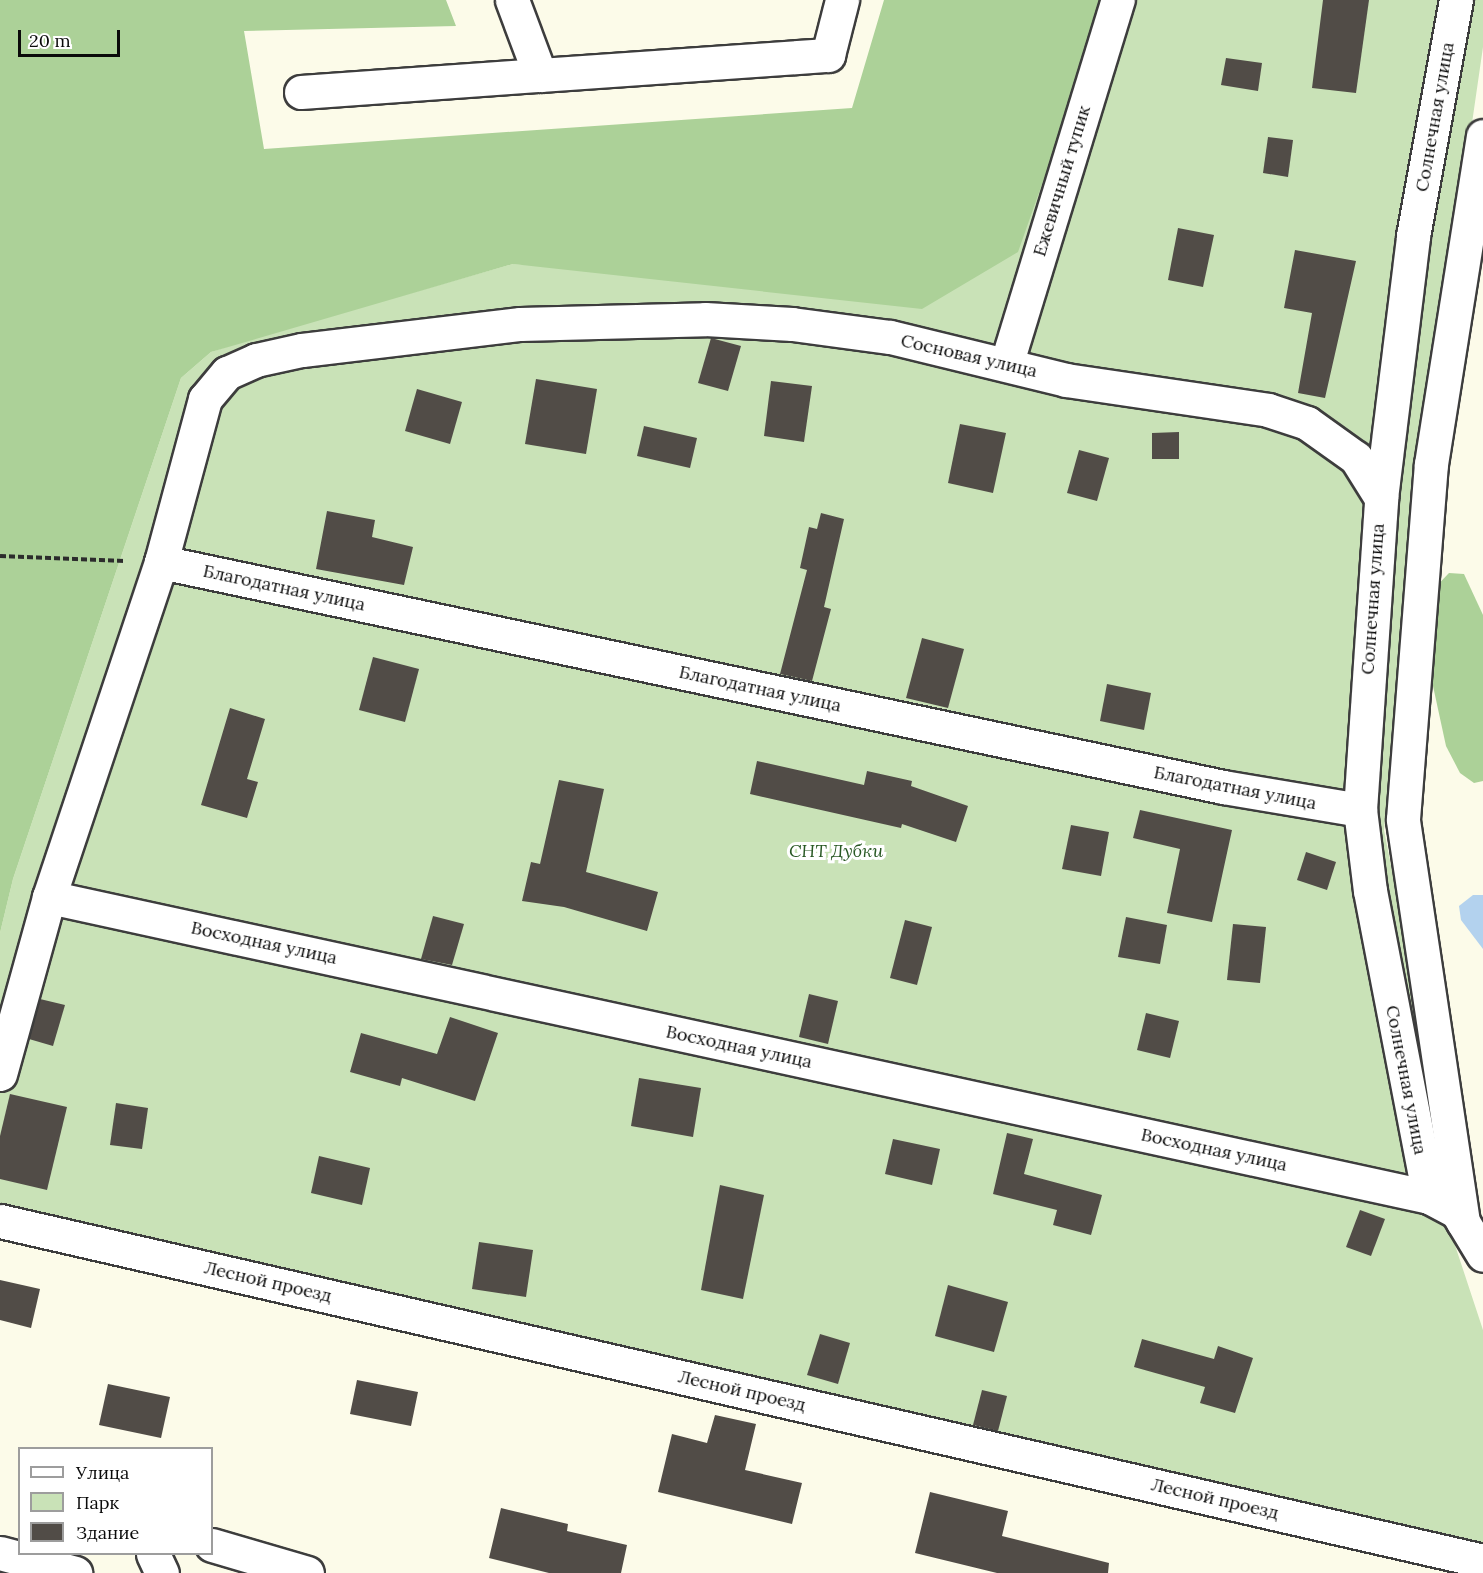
<!DOCTYPE html>
<html>
<head>
<meta charset="utf-8">
<style>
	body { margin:0 }
	#map { position:relative; width:1483px; height:1573px; overflow:hidden; background:#fcfbe9; font-family:Lora,serif }
	div>[style] { position:absolute }
	.green>* { inset:0; background:#c9e2b7 }
	.forest>* { inset:0; background:#acd198 }
	.water>* { inset:0; background:#b3d2ee }
	.building>* { inset:0; background:#514c47 }
	.path>* { height:4px; margin-top:-2px; transform-origin:0; background:repeating-linear-gradient(90deg,#2c2c2c 0 6px,transparent 0 9px) }
	.roads { filter:drop-shadow(2px 0 #3d3d3d) drop-shadow(-2px 0 #3d3d3d) drop-shadow(0 2px #3d3d3d) drop-shadow(0 -2px #3d3d3d) }
	.minor>* { height:33px; margin:-16.5px; padding:0 16.5px; transform-origin:16.5px; border-radius:16.5px; background:#fff }
	span { translate:-50% -50%; white-space:nowrap; text-align:center; line-height:1.15; -webkit-text-stroke:6px #fff; paint-order:stroke }
	.street-label { font-size:18px; color:#0a0a0a }
	.park-label { font-size:18px; color:#285823; font-style:italic }
	.legend { position:absolute; left:18px; top:1447px; width:195px; height:108px; box-sizing:border-box; background:#fff; border:2px solid #9d9d9d; margin:0; padding:8px 10px; list-style:none; font-size:18px; color:#0a0a0a }
	.legend li { display:flex; align-items:center; gap:12px; height:30px }
	.legend b { width:30px; border:2px solid #9d9d9d }
	.scale { position:absolute; left:18px; top:30px; width:102px; height:27px; box-sizing:border-box; border:3px solid #0a0a0a; border-top:0; padding-left:8px; font-size:18px; line-height:21px; white-space:nowrap; color:#0a0a0a; -webkit-text-stroke:4px #fff; paint-order:stroke }
</style>
</head>
<body>
<div id="map">
	<div class="green">
		<i style="clip-path:polygon(1107px 0,1483px 0,1483px 47px,1413px 531px,1384px 830px,1450px 1166px,1470px 1179px,1480px 1218px,1451px 1233px,1483px 1330px,1483px 1561px,0 1221px,0 933px,13px 879px,181px 378px,211px 352px,250px 339px,513px 264px,563px 267px)"></i>
	</div>
	<div class="forest">
		<i style="clip-path:polygon(0 0,446px 0,456px 26px,244px 31px,264px 149px,852px 108px,884px 0,1107px 0,1018px 252px,922px 309px,513px 264px,211px 352px,181px 378px,13px 879px,0 933px)"></i>
		<i style="clip-path:polygon(1449px 573px,1464px 574px,1483px 615px,1483px 781px,1474px 783px,1460px 773px,1446px 746px,1425px 649px,1428px 595px)"></i>
	</div>
	<div class="water">
		<i style="clip-path:polygon(1473px 895px,1483px 895px,1483px 949px,1461px 920px,1459px 906px)"></i>
	</div>
	<div class="building">
		<i style="clip-path:polygon(1323px 0,1369px 0,1356px 93px,1312px 88px)"></i>
		<i style="clip-path:polygon(1226px 58px,1262px 63px,1258px 91px,1221px 85px)"></i>
		<i style="clip-path:polygon(1268px 137px,1293px 140px,1288px 177px,1263px 173px)"></i>
		<i style="clip-path:polygon(1178px 228px,1214px 235px,1203px 287px,1168px 280px)"></i>
		<i style="clip-path:polygon(1295px 250px,1356px 261px,1325px 398px,1298px 393px,1312px 313px,1284px 308px)"></i>
		<i style="clip-path:polygon(711px 338px,741px 346px,728px 391px,698px 383px)"></i>
		<i style="clip-path:polygon(536px 379px,597px 389px,586px 454px,525px 444px)"></i>
		<i style="clip-path:polygon(771px 381px,812px 386px,804px 442px,764px 436px)"></i>
		<i style="clip-path:polygon(417px 389px,462px 402px,450px 444px,405px 431px)"></i>
		<i style="clip-path:polygon(960px 424px,1006px 433px,993px 493px,948px 483px)"></i>
		<i style="clip-path:polygon(644px 426px,697px 438px,690px 468px,637px 456px)"></i>
		<i style="clip-path:polygon(1179px 432px,1179px 459px,1152px 459px,1152px 433px)"></i>
		<i style="clip-path:polygon(1079px 450px,1109px 458px,1097px 501px,1067px 493px)"></i>
		<i style="clip-path:polygon(327px 511px,375px 520px,372px 537px,413px 547px,404px 585px,316px 569px)"></i>
		<i style="clip-path:polygon(821px 513px,844px 519px,824px 607px,831px 609px,812px 681px,780px 674px,807px 570px,800px 568px,809px 527px,817px 529px)"></i>
		<i style="clip-path:polygon(922px 638px,964px 649px,948px 708px,906px 698px)"></i>
		<i style="clip-path:polygon(373px 657px,419px 669px,405px 722px,359px 710px)"></i>
		<i style="clip-path:polygon(1107px 684px,1151px 693px,1144px 730px,1100px 721px)"></i>
		<i style="clip-path:polygon(230px 708px,265px 719px,247px 779px,258px 782px,247px 818px,201px 805px)"></i>
		<i style="clip-path:polygon(757px 761px,864px 785px,867px 771px,912px 781px,911px 786px,968px 806px,956px 842px,902px 824px,901px 828px,750px 794px)"></i>
		<i style="clip-path:polygon(559px 780px,604px 789px,586px 872px,658px 892px,647px 931px,564px 907px,522px 901px,531px 862px,540px 864px)"></i>
		<i style="clip-path:polygon(1140px 810px,1232px 830px,1212px 922px,1167px 913px,1180px 849px,1133px 838px)"></i>
		<i style="clip-path:polygon(1071px 825px,1109px 832px,1101px 876px,1062px 869px)"></i>
		<i style="clip-path:polygon(1306px 852px,1336px 862px,1327px 890px,1297px 880px)"></i>
		<i style="clip-path:polygon(433px 916px,464px 924px,452px 965px,421px 959px)"></i>
		<i style="clip-path:polygon(1126px 917px,1167px 925px,1160px 964px,1118px 957px)"></i>
		<i style="clip-path:polygon(905px 920px,932px 927px,917px 985px,890px 978px)"></i>
		<i style="clip-path:polygon(1233px 924px,1266px 927px,1260px 983px,1227px 980px)"></i>
		<i style="clip-path:polygon(809px 994px,838px 1001px,828px 1044px,799px 1037px)"></i>
		<i style="clip-path:polygon(40px 999px,65px 1005px,53px 1046px,29px 1039px)"></i>
		<i style="clip-path:polygon(1146px 1013px,1179px 1021px,1170px 1058px,1137px 1050px)"></i>
		<i style="clip-path:polygon(450px 1017px,498px 1033px,475px 1101px,402px 1078px,400px 1086px,350px 1072px,361px 1033px,437px 1054px)"></i>
		<i style="clip-path:polygon(639px 1078px,701px 1088px,693px 1137px,631px 1126px)"></i>
		<i style="clip-path:polygon(10px 1094px,67px 1107px,47px 1190px,0 1179px,0 1136px)"></i>
		<i style="clip-path:polygon(116px 1103px,148px 1108px,142px 1149px,110px 1145px)"></i>
		<i style="clip-path:polygon(1007px 1133px,1033px 1139px,1024px 1174px,1102px 1195px,1091px 1235px,1053px 1225px,1057px 1210px,993px 1194px)"></i>
		<i style="clip-path:polygon(893px 1139px,940px 1149px,932px 1185px,885px 1174px)"></i>
		<i style="clip-path:polygon(319px 1156px,370px 1168px,362px 1205px,311px 1193px)"></i>
		<i style="clip-path:polygon(720px 1185px,764px 1195px,743px 1299px,701px 1290px)"></i>
		<i style="clip-path:polygon(1360px 1210px,1385px 1219px,1371px 1256px,1346px 1247px)"></i>
		<i style="clip-path:polygon(479px 1242px,533px 1250px,526px 1297px,472px 1289px)"></i>
		<i style="clip-path:polygon(0 1280px,40px 1289px,31px 1328px,0 1320px)"></i>
		<i style="clip-path:polygon(948px 1285px,1008px 1302px,994px 1352px,935px 1336px)"></i>
		<i style="clip-path:polygon(820px 1334px,850px 1343px,838px 1384px,807px 1375px)"></i>
		<i style="clip-path:polygon(1142px 1339px,1214px 1359px,1218px 1346px,1253px 1358px,1235px 1413px,1200px 1403px,1205px 1387px,1134px 1367px)"></i>
		<i style="clip-path:polygon(357px 1380px,418px 1392px,411px 1426px,350px 1414px)"></i>
		<i style="clip-path:polygon(108px 1384px,170px 1397px,161px 1438px,99px 1425px)"></i>
		<i style="clip-path:polygon(982px 1390px,1007px 1396px,998px 1431px,973px 1425px)"></i>
		<i style="clip-path:polygon(715px 1415px,756px 1424px,745px 1470px,802px 1483px,792px 1524px,658px 1492px,672px 1434px,707px 1443px)"></i>
		<i style="clip-path:polygon(930px 1492px,1008px 1511px,1002px 1536px,1109px 1563px,1108px 1573px,997px 1573px,915px 1553px)"></i>
		<i style="clip-path:polygon(501px 1508px,568px 1524px,567px 1531px,627px 1545px,621px 1573px,549px 1573px,489px 1558px)"></i>
	</div>
	<div class="path">
		<i style="left:0;top:556px;width:125px;rotate:2.3deg"></i>
	</div>
	<div class="roads">
		<div class="minor">
			<i style="left:512px;top:0;width:80px;rotate:69.5deg"></i>
			<i style="left:540px;top:75px;width:289px;rotate:-4deg"></i>
			<i style="left:828px;top:55px;width:57px;rotate:-75.7deg"></i>
			<i style="left:301px;top:92px;width:240px;rotate:-4.1deg"></i>
			<i style="left:1007px;top:362px;width:379px;rotate:-73deg"></i>
			<i style="left:161px;top:562px;width:1086px;rotate:11.96deg"></i>
			<i style="left:1223px;top:787px;width:139px;rotate:9.5deg"></i>
			<i style="left:49px;top:897px;width:1412px;rotate:12.26deg"></i>
			<i style="left:1429px;top:1197px;width:32px;rotate:28deg"></i>
			<i style="left:1457px;top:1212px;width:50px;rotate:58.8deg"></i>
			<i style="left:0;top:1074px;width:184px;rotate:-74.5deg"></i>
			<i style="left:49px;top:897px;width:353px;rotate:-71.5deg"></i>
			<i style="left:161px;top:562px;width:169px;rotate:-74.9deg"></i>
			<i style="left:205px;top:399px;width:34px;rotate:-50deg"></i>
			<i style="left:227px;top:373px;width:32px;rotate:-24deg"></i>
			<i style="left:256px;top:360px;width:47px;rotate:-12.3deg"></i>
			<i style="left:302px;top:350px;width:220px;rotate:-6.8deg"></i>
			<i style="left:520px;top:324px;width:185px;rotate:-1.5deg"></i>
			<i style="left:705px;top:319px;width:87px;rotate:3.3deg"></i>
			<i style="left:792px;top:324px;width:99px;rotate:7.6deg"></i>
			<i style="left:890px;top:337px;width:181px;rotate:13.7deg"></i>
			<i style="left:1066px;top:380px;width:204px;rotate:8.4deg"></i>
			<i style="left:1268px;top:410px;width:41px;rotate:18.4deg"></i>
			<i style="left:1307px;top:423px;width:60px;rotate:35.5deg"></i>
			<i style="left:1356px;top:458px;width:47px;rotate:58deg"></i>
			<i style="left:1429px;top:1197px;width:312px;rotate:-100.9deg"></i>
			<i style="left:1370px;top:891px;width:82px;rotate:-97deg"></i>
			<i style="left:1360px;top:810px;width:313px;rotate:-86.1deg"></i>
			<i style="left:1381px;top:498px;width:264px;rotate:-83deg"></i>
			<i style="left:1413px;top:236px;width:240px;rotate:-79.7deg"></i>
			<i style="left:0;top:1221px;width:1521px;rotate:12.91deg"></i>
			<i style="left:1463px;top:1222px;width:407px;rotate:-98.5deg"></i>
			<i style="left:1403px;top:819px;width:356px;rotate:-85.5deg"></i>
			<i style="left:1431px;top:464px;width:332px;rotate:-81deg"></i>
			<i style="left:212px;top:1545px;width:99px;rotate:16.4deg"></i>
			<i style="left:0;top:1553px;width:78px;rotate:14.9deg"></i>
			<i style="left:153px;top:1554px;width:21px;rotate:65deg"></i>
		</div>
	</div>
	<div class="street-label">
		<span style="left:1435px;top:117px;rotate:-80deg">Солнечная улица</span>
		<span style="left:1062px;top:181px;rotate:-73deg">Ежевичный тупик</span>
		<span style="left:969px;top:356px;rotate:13deg">Сосновая улица</span>
		<span style="left:284px;top:588px;rotate:12deg">Благодатная улица</span>
		<span style="left:1373px;top:599px;rotate:-86deg">Солнечная улица</span>
		<span style="left:760px;top:689px;rotate:12deg">Благодатная улица</span>
		<span style="left:1235px;top:788px;rotate:11deg">Благодатная улица</span>
		<span style="left:264px;top:943px;rotate:12deg">Восходная улица</span>
		<span style="left:739px;top:1047px;rotate:12deg">Восходная улица</span>
		<span style="left:1406px;top:1080px;rotate:79deg">Солнечная улица</span>
		<span style="left:1214px;top:1150px;rotate:12deg">Восходная улица</span>
		<span style="left:268px;top:1282px;rotate:13deg">Лесной проезд</span>
		<span style="left:742px;top:1391px;rotate:13deg">Лесной проезд</span>
		<span style="left:1215px;top:1499px;rotate:13deg">Лесной проезд</span>
	</div>
	<div class="park-label">
		<span style="left:836px;top:851px">СНТ Дубки</span>
	</div>
	<ul class="legend">
	<li><b style="height:8px;background:#fff"></b>Улица</li>
	<li><b style="height:16px;background:#c9e2b7"></b>Парк</li>
	<li><b style="height:16px;background:#514c47"></b>Здание</li>
	</ul>
	<div class="scale">20 m</div>
</div>
</body>
</html>
